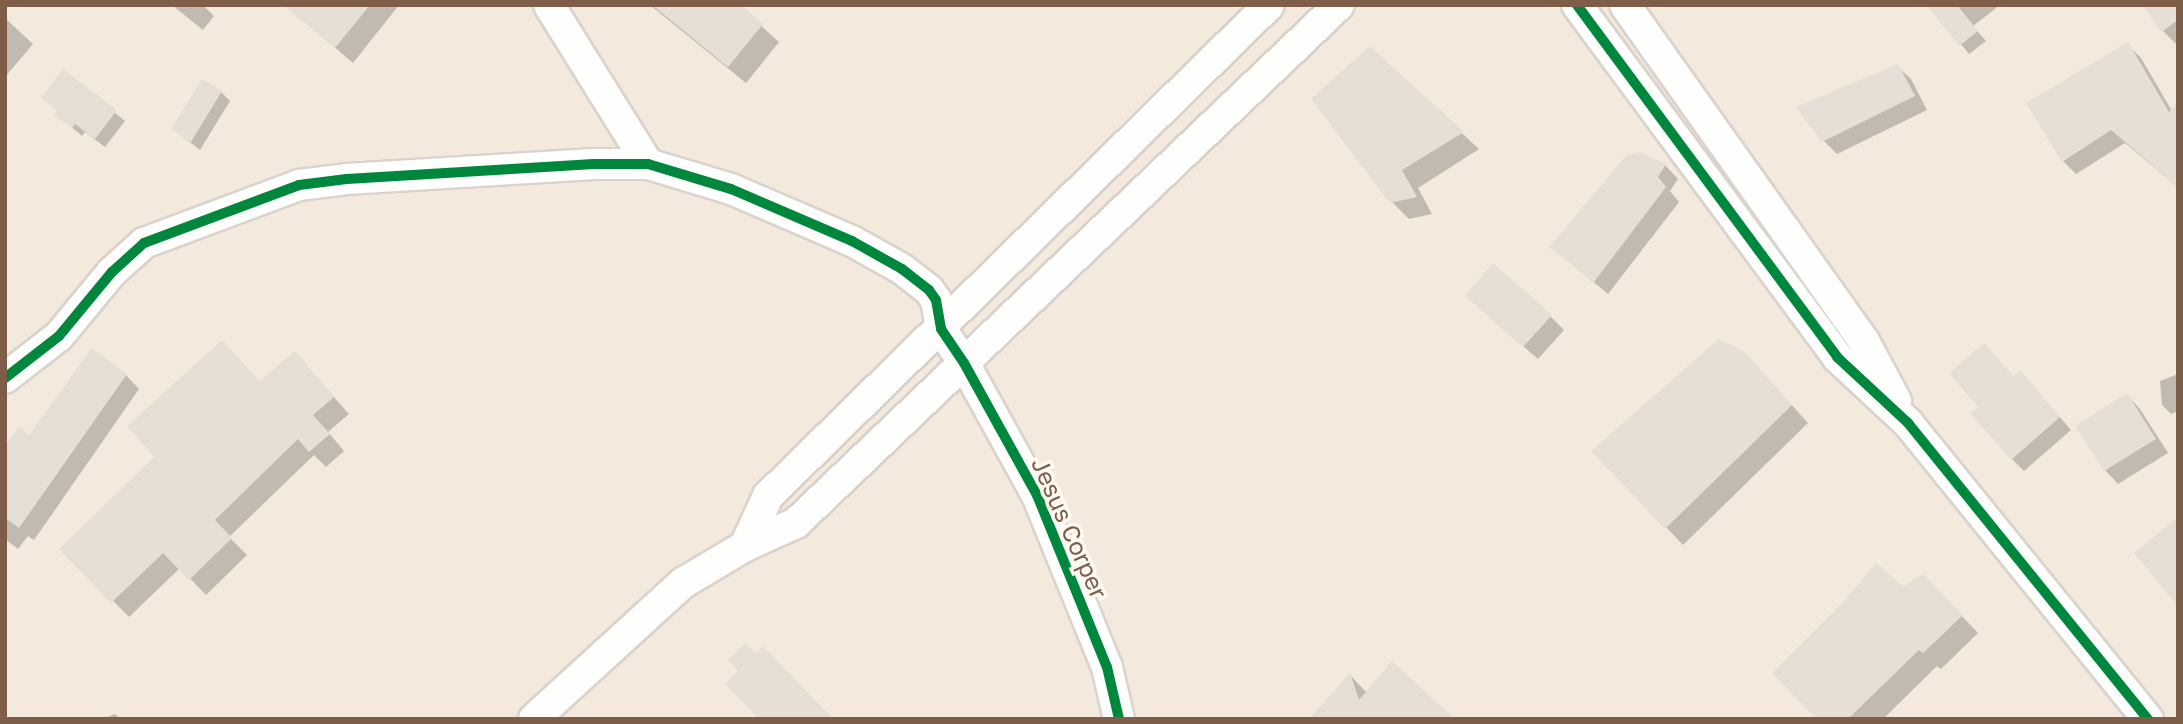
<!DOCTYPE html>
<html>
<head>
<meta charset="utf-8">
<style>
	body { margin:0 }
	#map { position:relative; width:2183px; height:724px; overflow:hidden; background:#faf6ef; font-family:"Golos Text",sans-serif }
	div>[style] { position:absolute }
	.residential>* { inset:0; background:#f3e9dc }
	.shadow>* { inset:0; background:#0003 }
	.building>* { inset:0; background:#e7dfd5 }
	.roads { filter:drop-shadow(2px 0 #dad3cd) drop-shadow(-2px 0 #dad3cd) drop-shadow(0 2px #dad3cd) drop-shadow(0 -2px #dad3cd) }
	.minor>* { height:30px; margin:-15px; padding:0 15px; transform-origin:15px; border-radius:15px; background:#fefefd }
	.cycleway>* { height:10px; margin:-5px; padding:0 5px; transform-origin:5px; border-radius:5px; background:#00873e }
	span { translate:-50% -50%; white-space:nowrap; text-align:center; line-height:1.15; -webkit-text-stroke:7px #fffbf3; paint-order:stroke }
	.street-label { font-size:24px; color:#7e5e49 }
	.frame { position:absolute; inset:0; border:7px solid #7e5e49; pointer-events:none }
</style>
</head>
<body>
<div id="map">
	<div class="residential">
		<i style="clip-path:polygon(5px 5px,2178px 5px,2178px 719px,5px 719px)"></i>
	</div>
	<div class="shadow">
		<i style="clip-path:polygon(172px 5px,203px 5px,214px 16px,203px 30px)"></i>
		<i style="clip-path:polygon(285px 5px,399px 5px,353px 63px)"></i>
		<i style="clip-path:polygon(650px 5px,738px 5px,779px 42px,746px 83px)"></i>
		<i style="clip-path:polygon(1929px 5px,2000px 5px,1973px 26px,1986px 41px,1969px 54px)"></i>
		<i style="clip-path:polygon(2178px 5px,2178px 43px,2176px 44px,2163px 31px)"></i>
		<i style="clip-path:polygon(5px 18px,33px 44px,5px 77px)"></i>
		<i style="clip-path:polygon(2128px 45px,2141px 58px,2172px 111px,2178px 187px,2125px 143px,2076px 174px,2063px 161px)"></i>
		<i style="clip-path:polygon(1370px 49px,1479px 149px,1418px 188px,1432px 214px,1409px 219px,1391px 201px)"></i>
		<i style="clip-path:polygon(1897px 66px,1911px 79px,1927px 110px,1837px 154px,1823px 140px)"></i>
		<i style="clip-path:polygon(64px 71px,125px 121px,105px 147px,85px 132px,82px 136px,56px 114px)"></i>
		<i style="clip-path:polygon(221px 92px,230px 101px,200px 150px,173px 129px)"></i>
		<i style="clip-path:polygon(1665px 165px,1678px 179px,1670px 191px,1679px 202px,1608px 294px,1551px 247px)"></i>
		<i style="clip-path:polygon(1480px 309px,1550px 316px,1564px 330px,1538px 359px)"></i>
		<i style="clip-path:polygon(295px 353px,349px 414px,328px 432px,344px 451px,326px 467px,314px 455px,229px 537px,247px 555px,206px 595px,180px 568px,129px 617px,62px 549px)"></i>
		<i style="clip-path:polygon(1761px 371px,1808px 423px,1683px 545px,1594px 451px)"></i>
		<i style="clip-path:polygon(2178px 374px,2178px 411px,2171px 414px,2162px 405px,2160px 381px)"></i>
		<i style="clip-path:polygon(126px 375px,139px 389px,34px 540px,28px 536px,18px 549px,5px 539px,5px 441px,9px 444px,30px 438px)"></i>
		<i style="clip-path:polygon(2014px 378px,2032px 385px,2071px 430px,2024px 471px,2012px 459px)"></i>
		<i style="clip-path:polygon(2127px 395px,2140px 409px,2168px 453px,2118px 484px,2105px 470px)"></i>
		<i style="clip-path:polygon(1923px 576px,1978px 633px,1941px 669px,1937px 666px,1883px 719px,1819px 719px,1903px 588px)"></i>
		<i style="clip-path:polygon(1350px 675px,1367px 693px,1453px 719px,1311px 719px)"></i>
		<i style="clip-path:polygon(115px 714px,120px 719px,103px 719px)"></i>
	</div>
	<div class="building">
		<i style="clip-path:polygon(283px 5px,370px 5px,335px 48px)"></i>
		<i style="clip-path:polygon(652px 5px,741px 5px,763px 24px,728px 67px)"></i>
		<i style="clip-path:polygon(1927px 5px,1957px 5px,1978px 31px,1959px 46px)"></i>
		<i style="clip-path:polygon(2143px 5px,2178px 5px,2178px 20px,2161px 32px)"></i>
		<i style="clip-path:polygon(2128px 42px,2169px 112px,2178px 101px,2178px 187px,2111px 130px,2062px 162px,2026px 103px)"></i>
		<i style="clip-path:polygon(1370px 46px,1464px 132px,1402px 170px,1417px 197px,1390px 203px,1311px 99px)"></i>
		<i style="clip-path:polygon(1898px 64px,1915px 96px,1822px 142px,1796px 107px)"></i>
		<i style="clip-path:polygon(63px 69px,117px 110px,95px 139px,75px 124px,72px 128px,54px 115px,57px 111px,41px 98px)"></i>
		<i style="clip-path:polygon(202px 79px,222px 91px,191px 142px,171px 129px)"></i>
		<i style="clip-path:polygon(1640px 152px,1666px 164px,1658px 177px,1666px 187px,1594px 282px,1549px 247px,1626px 156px)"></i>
		<i style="clip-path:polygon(1493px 263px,1552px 315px,1523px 347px,1465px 296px)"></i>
		<i style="clip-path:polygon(1719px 339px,1744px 351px,1792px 405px,1665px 529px,1591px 451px)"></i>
		<i style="clip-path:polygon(222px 340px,260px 381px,295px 351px,334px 397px,313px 415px,330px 434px,309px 452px,298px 439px,215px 520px,232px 538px,189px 580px,163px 553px,111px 603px,59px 549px,154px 457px,127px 426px)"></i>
		<i style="clip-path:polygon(1984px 343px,2013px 376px,2020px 370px,2060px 417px,2011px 460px,1970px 413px,1978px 407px,1949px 373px)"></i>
		<i style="clip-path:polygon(92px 348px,127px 374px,19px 528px,5px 518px,5px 445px,19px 427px,29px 435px)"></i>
		<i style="clip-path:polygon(2127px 393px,2156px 439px,2104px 471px,2075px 426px)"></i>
		<i style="clip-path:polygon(2178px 517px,2178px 606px,2134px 553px)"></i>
		<i style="clip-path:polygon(1876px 563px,1903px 586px,1923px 574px,1963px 615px,1923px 653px,1919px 650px,1848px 719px,1816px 719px,1772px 673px,1841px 605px)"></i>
		<i style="clip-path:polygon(745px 643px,756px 653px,763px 646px,833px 719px,759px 719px,725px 684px,738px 671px,728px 660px)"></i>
		<i style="clip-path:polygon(1392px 661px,1455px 719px,1309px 719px,1350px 673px,1359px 700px)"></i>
	</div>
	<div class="roads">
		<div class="minor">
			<i style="left:549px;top:5px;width:187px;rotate:58.1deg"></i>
			<i style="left:1577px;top:5px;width:438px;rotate:53.5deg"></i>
			<i style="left:1837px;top:357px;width:97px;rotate:42.9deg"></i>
			<i style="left:1908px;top:423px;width:381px;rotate:51deg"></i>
			<i style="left:1625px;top:5px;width:412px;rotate:54.6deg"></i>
			<i style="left:1864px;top:341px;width:68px;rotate:61.9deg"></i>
			<i style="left:5px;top:378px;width:68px;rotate:-37.9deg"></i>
			<i style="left:59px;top:336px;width:83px;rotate:-50.4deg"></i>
			<i style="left:112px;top:272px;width:43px;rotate:-42.2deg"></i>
			<i style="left:144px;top:243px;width:165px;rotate:-20.5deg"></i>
			<i style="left:299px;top:185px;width:48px;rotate:-7.1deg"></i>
			<i style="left:347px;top:179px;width:247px;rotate:-3.5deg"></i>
			<i style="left:594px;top:164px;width:54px"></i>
			<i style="left:648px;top:164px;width:87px;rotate:16.8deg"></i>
			<i style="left:731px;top:189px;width:132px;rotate:23.3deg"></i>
			<i style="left:852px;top:241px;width:57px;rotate:29.2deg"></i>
			<i style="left:902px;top:269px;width:34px;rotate:38deg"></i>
			<i style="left:929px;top:290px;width:12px;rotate:55deg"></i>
			<i style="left:936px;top:300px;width:29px;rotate:80deg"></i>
			<i style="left:941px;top:329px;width:41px;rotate:55.9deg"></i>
			<i style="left:964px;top:363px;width:151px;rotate:61.1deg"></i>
			<i style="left:1037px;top:495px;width:186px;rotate:67.9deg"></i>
			<i style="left:1107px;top:667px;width:53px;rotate:77deg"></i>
			<i style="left:745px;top:546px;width:55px;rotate:-65.3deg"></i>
			<i style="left:768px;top:496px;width:701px;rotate:-44.42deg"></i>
			<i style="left:534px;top:719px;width:202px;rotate:-42.4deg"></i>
			<i style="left:683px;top:583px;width:72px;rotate:-30.8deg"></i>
			<i style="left:745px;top:546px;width:56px;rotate:-24.3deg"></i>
			<i style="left:796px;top:523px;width:750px;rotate:-43.65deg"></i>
		</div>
	</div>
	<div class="cycleway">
		<i style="left:1577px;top:5px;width:438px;rotate:53.5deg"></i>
		<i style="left:1837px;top:357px;width:97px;rotate:42.9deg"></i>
		<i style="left:1908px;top:423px;width:381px;rotate:51deg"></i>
		<i style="left:5px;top:378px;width:68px;rotate:-37.9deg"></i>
		<i style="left:59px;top:336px;width:83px;rotate:-50.4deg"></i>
		<i style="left:112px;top:272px;width:43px;rotate:-42.2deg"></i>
		<i style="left:144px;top:243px;width:165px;rotate:-20.5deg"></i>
		<i style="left:299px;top:185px;width:48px;rotate:-7.1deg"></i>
		<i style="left:347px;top:179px;width:247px;rotate:-3.5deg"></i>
		<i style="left:594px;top:164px;width:54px"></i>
		<i style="left:648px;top:164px;width:87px;rotate:16.8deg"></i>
		<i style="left:731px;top:189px;width:132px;rotate:23.3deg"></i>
		<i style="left:852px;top:241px;width:57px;rotate:29.2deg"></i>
		<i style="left:902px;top:269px;width:34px;rotate:38deg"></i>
		<i style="left:929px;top:290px;width:12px;rotate:55deg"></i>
		<i style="left:936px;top:300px;width:29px;rotate:80deg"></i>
		<i style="left:941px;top:329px;width:41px;rotate:55.9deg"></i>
		<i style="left:964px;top:363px;width:151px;rotate:61.1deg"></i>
		<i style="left:1037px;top:495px;width:186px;rotate:67.9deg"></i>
		<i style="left:1107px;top:667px;width:53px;rotate:77deg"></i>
	</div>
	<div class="street-label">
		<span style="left:1070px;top:528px;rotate:66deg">Jesus Corper</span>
	</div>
	<div class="frame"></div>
</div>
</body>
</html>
